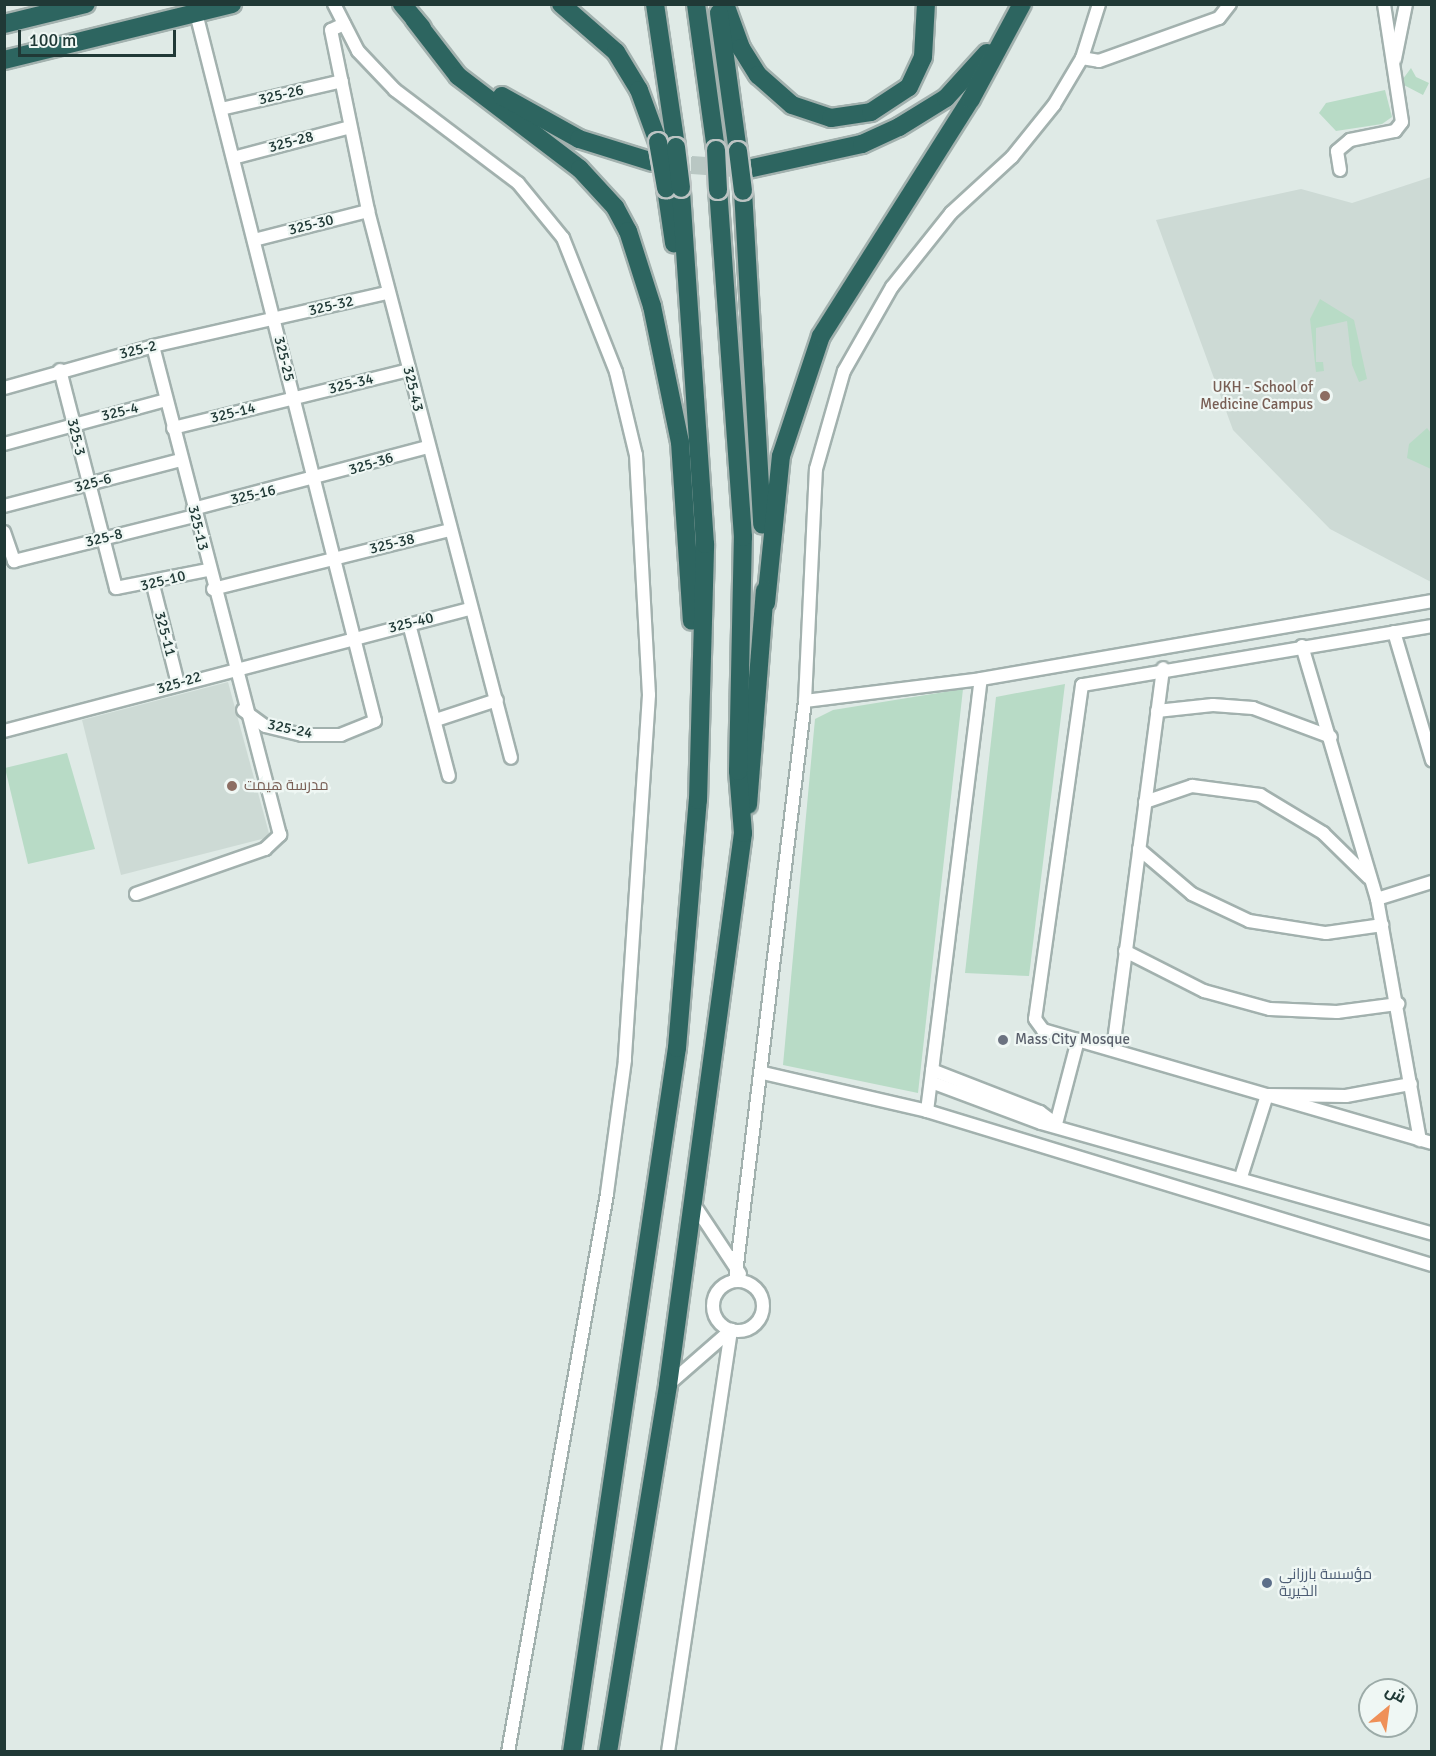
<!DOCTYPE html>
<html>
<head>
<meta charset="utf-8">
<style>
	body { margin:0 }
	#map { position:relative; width:1436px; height:1756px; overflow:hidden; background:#dfeae6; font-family:Signika,Cairo,sans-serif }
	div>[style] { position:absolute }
	.built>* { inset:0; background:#cddad5 }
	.green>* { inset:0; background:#b8dbc6 }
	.highway-tunnel>* { height:18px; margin-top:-9px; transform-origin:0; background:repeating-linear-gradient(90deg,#b9c7c3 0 18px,transparent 0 27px) }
	.roads { filter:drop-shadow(2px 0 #a2b1ae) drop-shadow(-2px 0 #a2b1ae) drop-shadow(0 2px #a2b1ae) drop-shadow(0 -2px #a2b1ae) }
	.minor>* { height:12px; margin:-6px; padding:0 6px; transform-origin:6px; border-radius:6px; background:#fff }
	.minor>.ring { margin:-6px; padding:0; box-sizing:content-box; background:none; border:12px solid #fff; border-radius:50% }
	.highway>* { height:18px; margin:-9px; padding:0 9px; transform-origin:9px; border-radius:9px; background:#2d6560 }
	.bridges { filter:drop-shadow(2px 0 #bcc4c3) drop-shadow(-2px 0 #bcc4c3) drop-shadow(0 2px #bcc4c3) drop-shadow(0 -2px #bcc4c3) }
	.highway-bridge>* { height:18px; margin:-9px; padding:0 9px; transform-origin:9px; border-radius:9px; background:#2d6560 }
	.dots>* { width:16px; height:16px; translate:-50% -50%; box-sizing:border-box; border:3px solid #eff7f4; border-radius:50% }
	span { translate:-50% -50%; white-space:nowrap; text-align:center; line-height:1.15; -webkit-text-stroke:4.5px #eff7f4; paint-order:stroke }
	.street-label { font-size:15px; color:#203936 }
	.education-label { font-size:15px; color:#785e54 }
	.right { translate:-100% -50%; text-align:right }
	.left { translate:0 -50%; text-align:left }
	.worship-label { font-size:15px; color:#5b616d }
	.service-label { font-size:15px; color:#4e5e75 }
	.frame { position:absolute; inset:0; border:6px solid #203936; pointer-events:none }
	.north { position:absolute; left:1358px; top:1678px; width:60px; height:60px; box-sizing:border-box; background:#eff7f4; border:2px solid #9caba8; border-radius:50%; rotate:29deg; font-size:16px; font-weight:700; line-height:24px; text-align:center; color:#203936 }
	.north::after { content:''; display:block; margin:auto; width:21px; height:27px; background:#ef9058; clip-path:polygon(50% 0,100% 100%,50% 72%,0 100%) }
	.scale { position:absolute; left:18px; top:30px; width:158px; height:27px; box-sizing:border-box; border:3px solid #203936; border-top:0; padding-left:8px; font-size:18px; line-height:21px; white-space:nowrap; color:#203936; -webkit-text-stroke:4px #eff7f4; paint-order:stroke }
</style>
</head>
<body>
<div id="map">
	<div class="built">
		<i style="clip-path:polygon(1431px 177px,1431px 582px,1330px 529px,1233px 430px,1156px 220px,1301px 189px,1352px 203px)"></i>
		<i style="clip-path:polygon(228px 682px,270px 837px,121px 875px,82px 720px)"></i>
	</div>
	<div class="green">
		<i style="clip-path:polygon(1411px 68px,1416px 77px,1429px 83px,1423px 95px,1400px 83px)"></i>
		<i style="clip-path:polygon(1385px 90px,1392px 117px,1382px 124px,1336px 131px,1319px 113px,1326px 103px)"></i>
		<i style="clip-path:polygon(1320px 299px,1354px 320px,1367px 379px,1359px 382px,1352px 365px,1347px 321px,1316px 328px,1316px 362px,1323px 362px,1324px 371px,1316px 372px,1310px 319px)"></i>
		<i style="clip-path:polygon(1427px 428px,1431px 433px,1431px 469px,1407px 458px,1409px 444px)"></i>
		<i style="clip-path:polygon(1065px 684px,1029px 976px,965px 973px,996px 697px)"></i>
		<i style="clip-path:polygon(963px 689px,918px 1093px,783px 1065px,815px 719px,833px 710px)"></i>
		<i style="clip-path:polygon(67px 753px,95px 849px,28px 864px,5px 768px)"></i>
	</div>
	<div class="highway-tunnel">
		<i style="left:664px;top:163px;width:84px;rotate:4.1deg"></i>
	</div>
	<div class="roads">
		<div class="minor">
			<i style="left:334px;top:4px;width:53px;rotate:62.9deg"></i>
			<i style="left:358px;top:51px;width:54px;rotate:46.5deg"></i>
			<i style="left:395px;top:90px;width:154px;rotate:37.1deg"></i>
			<i style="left:518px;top:183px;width:71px;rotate:50.7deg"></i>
			<i style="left:563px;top:238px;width:144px;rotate:68.4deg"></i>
			<i style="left:616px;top:372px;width:85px;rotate:76.5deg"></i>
			<i style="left:636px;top:455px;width:240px;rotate:86.9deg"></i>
			<i style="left:649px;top:695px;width:366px;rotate:93.8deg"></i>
			<i style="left:625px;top:1060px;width:135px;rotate:97.7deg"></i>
			<i style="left:607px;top:1194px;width:567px;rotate:100.06deg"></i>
			<i style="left:196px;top:13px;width:730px;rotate:75.81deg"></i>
			<i style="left:375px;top:721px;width:37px;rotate:158deg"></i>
			<i style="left:341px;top:735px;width:39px;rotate:180deg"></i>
			<i style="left:302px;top:735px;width:38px;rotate:-166deg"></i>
			<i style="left:265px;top:726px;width:27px;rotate:-144deg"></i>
			<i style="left:344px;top:24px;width:14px;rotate:155deg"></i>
			<i style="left:331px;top:30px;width:185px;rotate:78.4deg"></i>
			<i style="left:368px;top:211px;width:565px;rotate:75.35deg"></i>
			<i style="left:1082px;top:58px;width:17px;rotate:10deg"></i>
			<i style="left:1099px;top:61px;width:127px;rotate:-19.7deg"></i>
			<i style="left:1219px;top:18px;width:18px;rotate:-52deg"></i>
			<i style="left:1395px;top:59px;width:56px;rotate:-78.7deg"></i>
			<i style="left:221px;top:109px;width:124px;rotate:-13deg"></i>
			<i style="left:233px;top:158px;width:121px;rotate:-14.8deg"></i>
			<i style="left:1340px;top:170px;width:19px;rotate:-99deg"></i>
			<i style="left:1337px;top:151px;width:17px;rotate:-40deg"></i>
			<i style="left:1350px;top:140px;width:46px;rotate:-11.3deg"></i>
			<i style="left:1395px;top:131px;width:11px;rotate:-52deg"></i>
			<i style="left:1402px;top:122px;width:119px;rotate:-98.7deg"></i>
			<i style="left:254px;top:240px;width:118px;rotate:-14.3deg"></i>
			<i style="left:60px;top:370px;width:225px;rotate:75.6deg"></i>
			<i style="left:116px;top:588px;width:94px;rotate:-11.1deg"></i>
			<i style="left:4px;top:388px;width:155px;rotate:-15.7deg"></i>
			<i style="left:153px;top:346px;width:240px;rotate:-12.8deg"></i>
			<i style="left:173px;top:428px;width:243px;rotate:-13.8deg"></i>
			<i style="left:4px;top:444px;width:168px;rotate:-15.2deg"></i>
			<i style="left:4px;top:506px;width:183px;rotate:-14.6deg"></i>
			<i style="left:193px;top:509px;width:243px;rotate:-14.8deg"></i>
			<i style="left:4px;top:532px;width:31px;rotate:71deg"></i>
			<i style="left:14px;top:561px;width:187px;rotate:-14deg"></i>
			<i style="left:153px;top:585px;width:102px;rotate:75.8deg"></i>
			<i style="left:213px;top:589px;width:244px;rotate:-14deg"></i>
			<i style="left:409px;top:624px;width:157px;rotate:75.3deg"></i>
			<i style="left:1432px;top:626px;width:355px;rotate:170.4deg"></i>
			<i style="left:1082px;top:685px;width:337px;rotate:98deg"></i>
			<i style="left:1035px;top:1019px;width:14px;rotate:54deg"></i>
			<i style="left:1043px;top:1030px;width:405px;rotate:16.2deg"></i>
			<i style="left:1394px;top:632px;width:134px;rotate:73.5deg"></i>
			<i style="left:1302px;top:646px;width:264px;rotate:73.5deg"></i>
			<i style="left:1377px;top:899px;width:245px;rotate:79.9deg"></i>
			<i style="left:805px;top:701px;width:177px;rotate:-7.1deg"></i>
			<i style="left:981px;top:679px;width:458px;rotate:-9.8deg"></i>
			<i style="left:1157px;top:711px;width:56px;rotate:-6.1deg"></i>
			<i style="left:1213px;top:705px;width:40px;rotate:4.3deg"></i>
			<i style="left:1253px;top:708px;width:83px;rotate:20.4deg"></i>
			<i style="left:436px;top:720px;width:64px;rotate:-18.2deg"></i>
			<i style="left:4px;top:731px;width:480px;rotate:-14.7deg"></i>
			<i style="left:1145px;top:802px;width:50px;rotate:-18.8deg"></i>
			<i style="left:1192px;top:786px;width:69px;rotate:7.5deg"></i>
			<i style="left:1260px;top:795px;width:74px;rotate:31.1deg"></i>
			<i style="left:1323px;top:833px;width:64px;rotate:44.4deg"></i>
			<i style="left:1139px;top:849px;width:70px;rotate:40.3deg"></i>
			<i style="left:1192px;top:894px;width:63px;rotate:25.3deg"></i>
			<i style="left:1249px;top:921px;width:78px;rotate:8.9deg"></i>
			<i style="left:1326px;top:933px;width:57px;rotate:-8.1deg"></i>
			<i style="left:136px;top:894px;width:137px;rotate:-19.2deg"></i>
			<i style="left:265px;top:849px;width:21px;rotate:-43deg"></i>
			<i style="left:280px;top:835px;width:505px;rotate:-104.56deg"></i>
			<i style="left:1377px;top:899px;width:58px;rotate:-17.2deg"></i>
			<i style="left:1125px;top:951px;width:89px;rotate:26.9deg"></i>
			<i style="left:1204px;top:991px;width:68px;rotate:15.3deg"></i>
			<i style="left:1270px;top:1009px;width:67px;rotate:2.6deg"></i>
			<i style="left:1337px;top:1012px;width:62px;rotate:-7.5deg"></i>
			<i style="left:1113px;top:1049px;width:384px;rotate:-82.5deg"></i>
			<i style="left:932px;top:1070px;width:116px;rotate:21.3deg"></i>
			<i style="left:1040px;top:1112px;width:20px;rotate:37deg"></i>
			<i style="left:763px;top:1073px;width:168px;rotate:13deg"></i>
			<i style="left:927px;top:1111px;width:528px;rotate:16.96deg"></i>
			<i style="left:931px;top:1082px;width:117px;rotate:20.4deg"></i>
			<i style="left:1041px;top:1123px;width:406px;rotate:15.8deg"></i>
			<i style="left:927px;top:1111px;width:435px;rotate:-82.9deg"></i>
			<i style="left:1056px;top:1124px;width:87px;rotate:-75.3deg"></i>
			<i style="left:1241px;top:1177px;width:86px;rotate:-72.4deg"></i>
			<i style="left:1267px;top:1095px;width:79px;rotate:0.7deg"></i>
			<i style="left:1346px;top:1096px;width:66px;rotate:-10.5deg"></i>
			<i style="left:693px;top:1203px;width:85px;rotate:56.5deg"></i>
			<i class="ring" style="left:713px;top:1281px;width:38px;height:38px"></i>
			<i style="left:735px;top:1281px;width:584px;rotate:-83.12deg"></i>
			<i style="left:805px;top:701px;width:232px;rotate:-87.3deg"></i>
			<i style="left:816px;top:469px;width:102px;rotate:-74.1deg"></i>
			<i style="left:844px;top:371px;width:97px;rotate:-60.3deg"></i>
			<i style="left:892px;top:287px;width:95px;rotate:-51.4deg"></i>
			<i style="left:951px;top:213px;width:83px;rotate:-42.6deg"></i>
			<i style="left:1012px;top:157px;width:67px;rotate:-51.1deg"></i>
			<i style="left:1054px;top:105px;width:55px;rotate:-59.2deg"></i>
			<i style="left:1082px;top:58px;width:57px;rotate:-72.5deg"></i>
			<i style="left:668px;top:1385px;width:84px;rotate:-41.1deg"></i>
			<i style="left:668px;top:1752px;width:427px;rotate:-81.5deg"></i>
		</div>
		<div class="highway">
			<i style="left:402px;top:4px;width:31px;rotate:50deg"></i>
			<i style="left:561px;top:4px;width:73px;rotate:41.1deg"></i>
			<i style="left:616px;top:52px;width:44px;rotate:58.8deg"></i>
			<i style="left:639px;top:90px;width:55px;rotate:69.9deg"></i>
			<i style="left:655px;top:4px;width:145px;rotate:81.6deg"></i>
			<i style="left:696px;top:4px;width:147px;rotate:82.2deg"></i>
			<i style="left:725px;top:4px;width:47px;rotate:70deg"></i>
			<i style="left:741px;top:48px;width:32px;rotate:58deg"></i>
			<i style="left:758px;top:75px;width:45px;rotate:41.4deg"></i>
			<i style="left:792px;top:105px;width:41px;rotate:18.4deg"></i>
			<i style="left:831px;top:118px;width:40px;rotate:-8.5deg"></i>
			<i style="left:871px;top:112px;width:45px;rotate:-33.3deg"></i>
			<i style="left:909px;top:87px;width:33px;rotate:-65deg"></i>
			<i style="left:923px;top:57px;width:53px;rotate:-86.8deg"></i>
			<i style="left:719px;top:13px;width:139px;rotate:82.2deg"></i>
			<i style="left:414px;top:19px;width:72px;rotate:52.3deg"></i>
			<i style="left:458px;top:76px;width:153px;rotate:37.3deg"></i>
			<i style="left:580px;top:169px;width:52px;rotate:47.4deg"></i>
			<i style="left:615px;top:207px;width:27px;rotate:62deg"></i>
			<i style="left:628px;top:231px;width:79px;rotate:72.3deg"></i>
			<i style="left:652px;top:306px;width:139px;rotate:78.4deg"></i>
			<i style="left:680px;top:442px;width:179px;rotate:86.2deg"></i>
			<i style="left:4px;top:24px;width:84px;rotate:-13.7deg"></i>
			<i style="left:4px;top:60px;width:235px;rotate:-13.8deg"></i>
			<i style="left:502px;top:96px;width:88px;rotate:29.2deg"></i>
			<i style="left:579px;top:139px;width:77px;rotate:17.3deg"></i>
			<i style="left:748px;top:169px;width:117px;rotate:-12.4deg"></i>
			<i style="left:862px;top:144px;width:41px;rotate:-24.7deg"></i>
			<i style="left:899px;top:127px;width:55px;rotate:-31.7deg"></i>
			<i style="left:946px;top:98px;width:61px;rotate:-47.7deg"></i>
			<i style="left:666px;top:188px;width:56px;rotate:81.7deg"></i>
			<i style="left:743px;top:191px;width:334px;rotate:86.7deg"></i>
			<i style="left:766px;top:603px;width:148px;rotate:-84.2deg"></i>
			<i style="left:781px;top:456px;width:126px;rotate:-71.6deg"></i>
			<i style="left:821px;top:336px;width:280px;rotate:-57.7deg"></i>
			<i style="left:971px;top:99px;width:108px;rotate:-61.8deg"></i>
			<i style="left:748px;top:805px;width:215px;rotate:-85.5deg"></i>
			<i style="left:572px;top:1752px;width:712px;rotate:-81.52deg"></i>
			<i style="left:677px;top:1048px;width:249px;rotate:-85.2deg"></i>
			<i style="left:698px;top:800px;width:256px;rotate:-88.4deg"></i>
			<i style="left:705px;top:544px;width:357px;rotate:-93.9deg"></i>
			<i style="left:608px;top:1752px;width:372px;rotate:-80.7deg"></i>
			<i style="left:668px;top:1385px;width:557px;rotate:-82.26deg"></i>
			<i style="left:743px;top:833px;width:62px;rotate:-94.6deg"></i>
			<i style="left:738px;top:771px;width:234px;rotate:-88.8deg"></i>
			<i style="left:743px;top:537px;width:348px;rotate:-94.1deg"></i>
		</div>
	</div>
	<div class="bridges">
		<div class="highway-bridge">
			<i style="left:658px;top:142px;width:47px;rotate:80.1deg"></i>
			<i style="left:676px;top:147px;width:41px;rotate:83deg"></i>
			<i style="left:716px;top:150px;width:40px;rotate:87.1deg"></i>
			<i style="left:738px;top:151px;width:40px;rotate:82.9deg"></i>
		</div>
	</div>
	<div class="dots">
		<i style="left:1325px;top:396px;background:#8d6e63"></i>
		<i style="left:232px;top:786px;background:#8d6e63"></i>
		<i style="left:1003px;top:1040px;background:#6b7280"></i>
		<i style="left:1267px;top:1583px;background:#5c6f8a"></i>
	</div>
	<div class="street-label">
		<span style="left:281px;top:95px;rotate:-13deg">325-26</span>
		<span style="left:291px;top:142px;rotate:-15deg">325-28</span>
		<span style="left:311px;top:225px;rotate:-14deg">325-30</span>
		<span style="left:331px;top:306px;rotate:-13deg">325-32</span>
		<span style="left:138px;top:350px;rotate:-14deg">325-2</span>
		<span style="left:284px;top:359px;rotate:76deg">325-25</span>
		<span style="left:351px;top:384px;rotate:-14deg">325-34</span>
		<span style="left:413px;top:389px;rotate:76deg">325-43</span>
		<span style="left:120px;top:412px;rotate:-14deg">325-4</span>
		<span style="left:233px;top:413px;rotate:-14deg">325-14</span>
		<span style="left:76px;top:437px;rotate:77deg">325-3</span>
		<span style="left:371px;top:464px;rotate:-17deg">325-36</span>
		<span style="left:93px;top:483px;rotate:-15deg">325-6</span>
		<span style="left:253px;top:495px;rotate:-13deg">325-16</span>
		<span style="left:198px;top:528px;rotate:76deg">325-13</span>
		<span style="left:104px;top:538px;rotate:-14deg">325-8</span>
		<span style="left:392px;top:544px;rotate:-14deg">325-38</span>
		<span style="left:163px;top:581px;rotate:-14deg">325-10</span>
		<span style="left:411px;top:623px;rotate:-14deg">325-40</span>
		<span style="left:165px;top:634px;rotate:75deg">325-11</span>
		<span style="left:179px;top:683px;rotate:-17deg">325-22</span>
		<span style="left:290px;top:729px;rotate:12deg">325-24</span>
	</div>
	<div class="education-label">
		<span class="right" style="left:1313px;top:396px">UKH - School of<br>Medicine Campus</span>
		<span class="left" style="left:244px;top:786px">مدرسة هيمت</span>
	</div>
	<div class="worship-label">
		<span class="left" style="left:1015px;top:1040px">Mass City Mosque</span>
	</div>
	<div class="service-label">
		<span class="left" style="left:1279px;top:1583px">مؤسسة بارزانی<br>الخیریة</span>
	</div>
	<div class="frame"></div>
	<div class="north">ش</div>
	<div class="scale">100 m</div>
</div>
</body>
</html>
